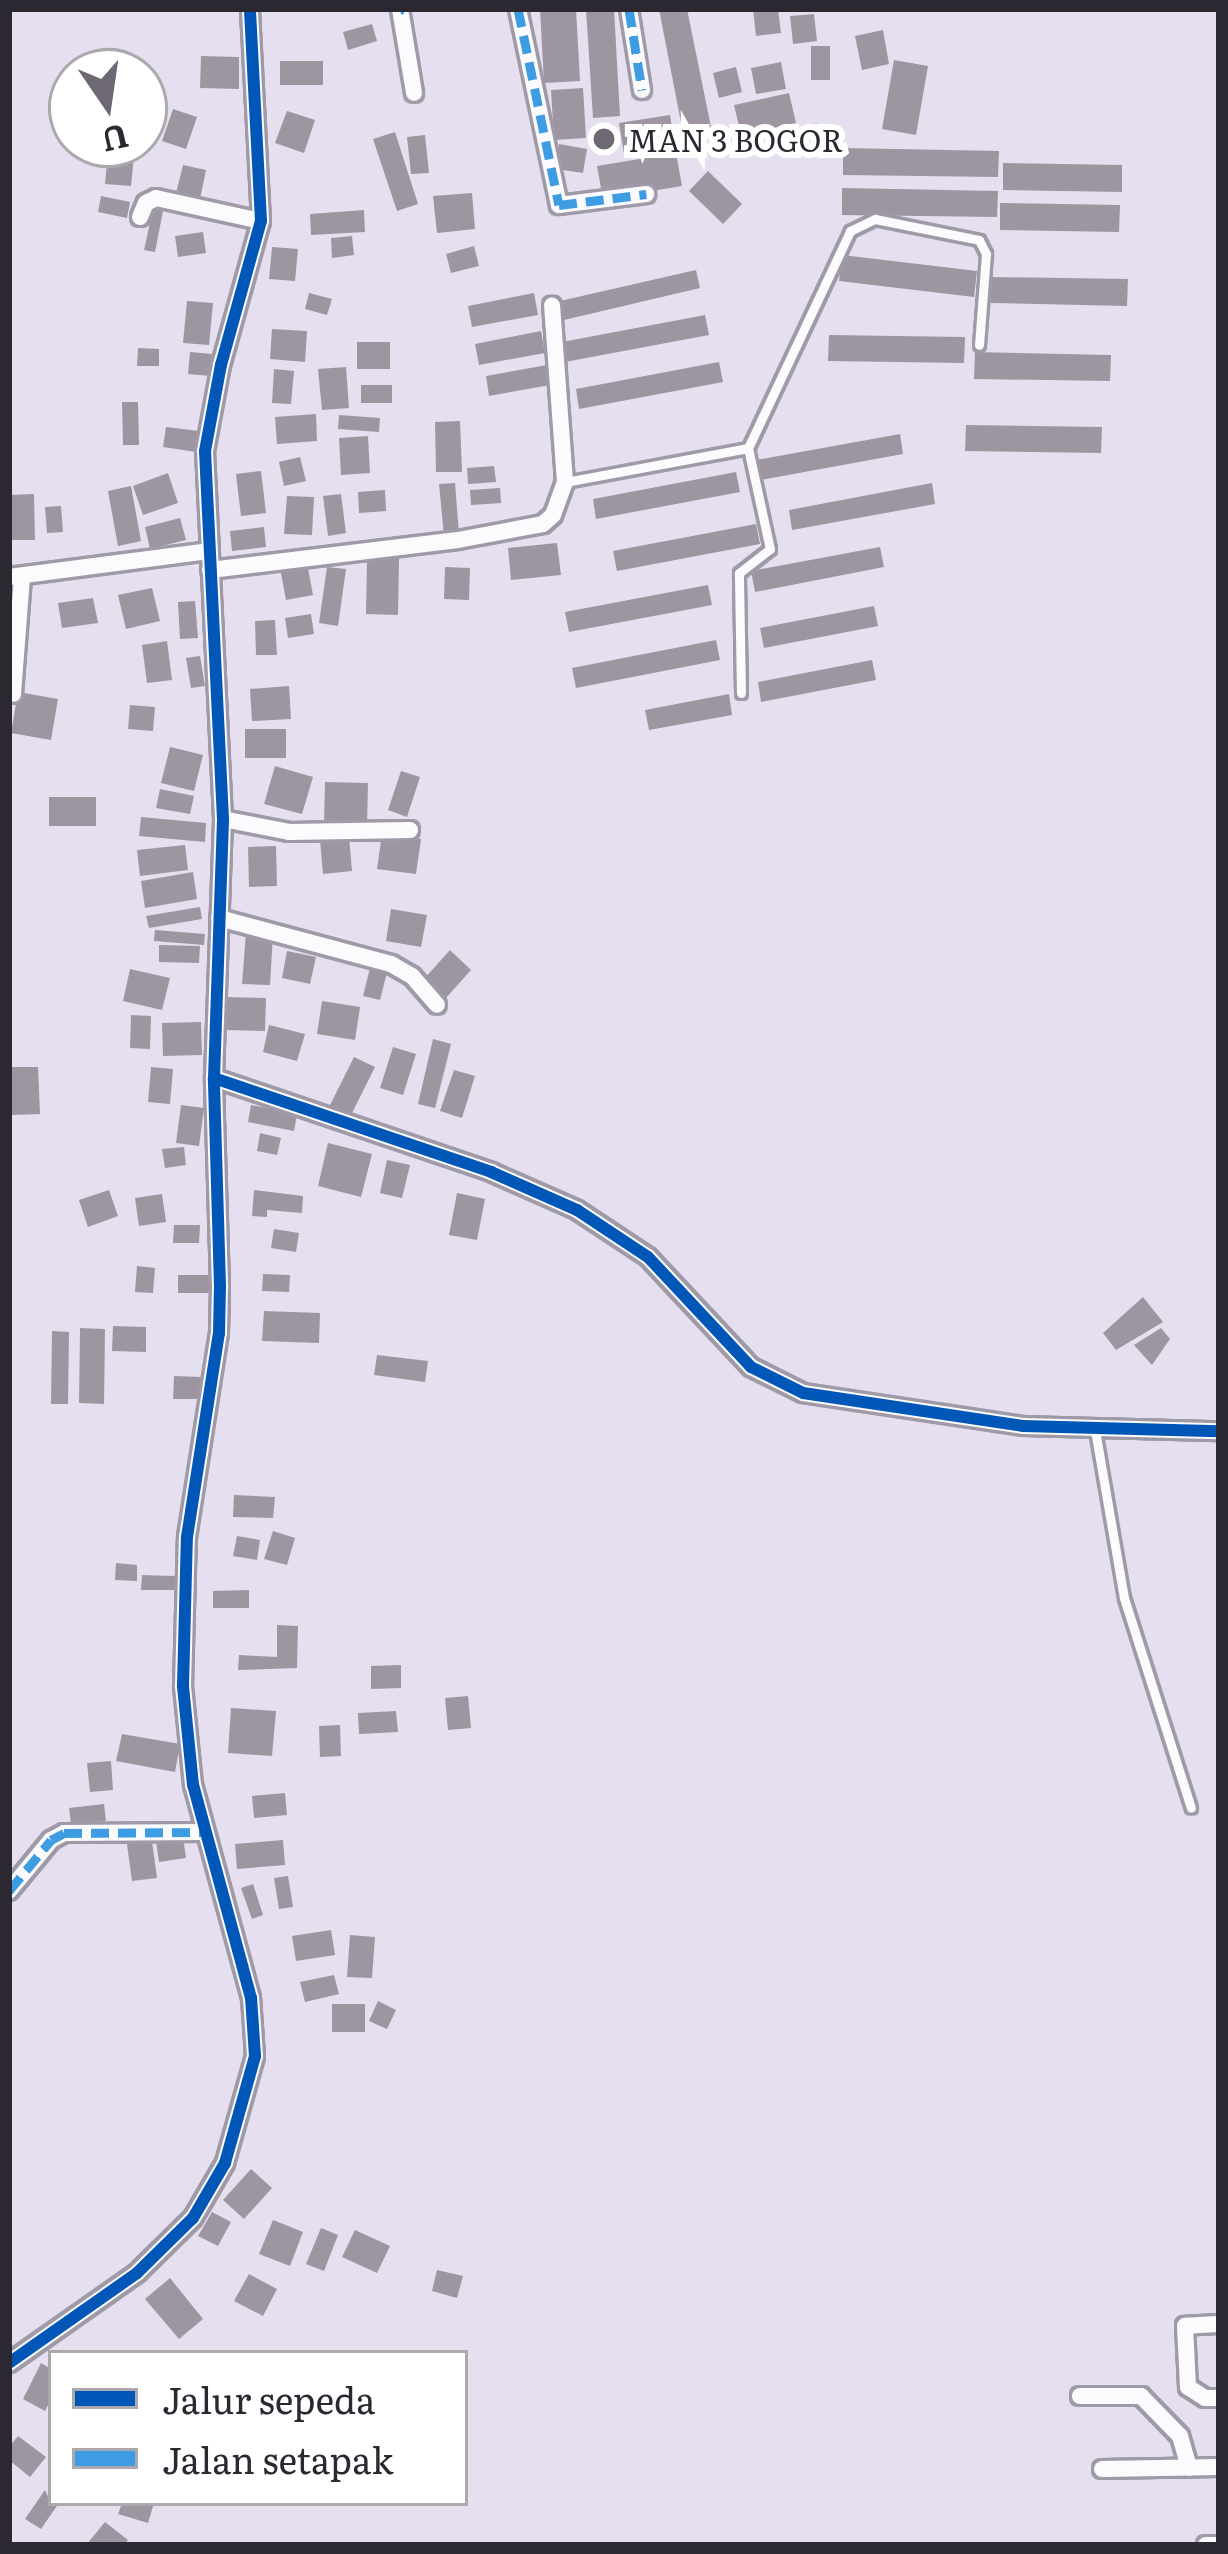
<!DOCTYPE html>
<html>
<head>
<meta charset="utf-8">
<style>
	body { margin:0 }
	#map { position:relative; width:1228px; height:2554px; overflow:hidden; background:#e5dff0; font-family:Literata,serif }
	div>[style] { position:absolute }
	.building>* { inset:0; background:#9d96a1 }
	.roads { filter:drop-shadow(3px 0 #9f9aa7) drop-shadow(-3px 0 #9f9aa7) drop-shadow(0 3px #9f9aa7) drop-shadow(0 -3px #9f9aa7) }
	.service>* { height:9px; margin:-4.5px; padding:0 4.5px; transform-origin:4.5px; border-radius:4.5px; background:#fbfafd }
	.minor>* { height:16px; margin:-8px; padding:0 8px; transform-origin:8px; border-radius:8px; background:#fbfafd }
	.quiet>* { height:9px; margin-top:-4.5px; transform-origin:0; background:repeating-linear-gradient(90deg,#3d9ce2 0 18px,transparent 0 27px) }
	.cycleway>* { height:12px; margin:-6px; padding:0 6px; transform-origin:6px; border-radius:6px; background:#0057b8 }
	.dots>* { width:33px; height:33px; translate:-50% -50%; box-sizing:border-box; border:6px solid #fff; border-radius:50% }
	span { translate:-50% -50%; white-space:nowrap; text-align:center; line-height:1.15; -webkit-text-stroke:12px #fff; paint-order:stroke }
	.poi-label { font-size:30px; color:#2c2832 }
	.left { translate:0 -50%; text-align:left }
	.frame { position:absolute; inset:0; border:12px solid #2c2832; pointer-events:none }
	.legend { position:absolute; left:48px; top:2350px; width:420px; height:156px; box-sizing:border-box; background:#fff; border:3px solid #aba9ad; margin:0; padding:15px 21px; list-style:none; font-size:36px; color:#2c2832 }
	.legend li { display:flex; align-items:center; gap:24px; height:60px }
	.legend b { width:60px; border:3px solid #aba9ad }
	.north { position:absolute; left:48px; top:48px; width:120px; height:120px; box-sizing:border-box; background:#fff; border:3px solid #aba9ad; border-radius:50%; rotate:167deg; font-size:33px; font-weight:700; line-height:48px; text-align:center; color:#2c2832 }
	.north::after { content:''; display:block; margin:auto; width:42px; height:54px; background:#6d6874; clip-path:polygon(50% 0,100% 100%,50% 72%,0 100%) }
</style>
</head>
<body>
<div id="map">
	<div class="building">
		<i style="clip-path:polygon(540px 9px,576px 9px,580px 81px,544px 83px)"></i>
		<i style="clip-path:polygon(586px 9px,614px 9px,620px 116px,593px 118px)"></i>
		<i style="clip-path:polygon(659px 9px,687px 9px,711px 127px,683px 133px)"></i>
		<i style="clip-path:polygon(753px 9px,778px 9px,781px 33px,756px 36px)"></i>
		<i style="clip-path:polygon(814px 14px,817px 41px,793px 44px,790px 16px)"></i>
		<i style="clip-path:polygon(372px 24px,377px 41px,348px 50px,343px 32px)"></i>
		<i style="clip-path:polygon(883px 30px,889px 64px,862px 70px,855px 36px)"></i>
		<i style="clip-path:polygon(811px 46px,830px 46px,830px 80px,811px 80px)"></i>
		<i style="clip-path:polygon(201px 56px,239px 57px,239px 89px,200px 88px)"></i>
		<i style="clip-path:polygon(894px 60px,928px 66px,916px 135px,882px 129px)"></i>
		<i style="clip-path:polygon(280px 61px,323px 61px,323px 85px,280px 85px)"></i>
		<i style="clip-path:polygon(781px 62px,786px 89px,756px 94px,751px 68px)"></i>
		<i style="clip-path:polygon(736px 67px,742px 92px,719px 98px,713px 73px)"></i>
		<i style="clip-path:polygon(583px 88px,586px 138px,554px 140px,551px 90px)"></i>
		<i style="clip-path:polygon(144px 91px,156px 92px,149px 140px,144px 139px)"></i>
		<i style="clip-path:polygon(789px 93px,796px 123px,741px 135px,734px 105px)"></i>
		<i style="clip-path:polygon(173px 109px,197px 117px,186px 149px,162px 141px)"></i>
		<i style="clip-path:polygon(287px 111px,315px 120px,304px 153px,275px 143px)"></i>
		<i style="clip-path:polygon(670px 115px,675px 146px,624px 154px,619px 123px)"></i>
		<i style="clip-path:polygon(395px 132px,418px 204px,397px 211px,373px 139px)"></i>
		<i style="clip-path:polygon(425px 135px,429px 173px,411px 174px,407px 137px)"></i>
		<i style="clip-path:polygon(559px 144px,587px 149px,583px 173px,556px 169px)"></i>
		<i style="clip-path:polygon(843px 148px,999px 151px,998px 177px,843px 175px)"></i>
		<i style="clip-path:polygon(676px 153px,682px 186px,603px 199px,597px 166px)"></i>
		<i style="clip-path:polygon(108px 154px,134px 156px,131px 186px,105px 184px)"></i>
		<i style="clip-path:polygon(1003px 163px,1122px 165px,1122px 192px,1003px 190px)"></i>
		<i style="clip-path:polygon(183px 165px,206px 170px,200px 199px,176px 193px)"></i>
		<i style="clip-path:polygon(708px 171px,742px 204px,723px 224px,689px 191px)"></i>
		<i style="clip-path:polygon(842px 188px,998px 191px,997px 217px,842px 215px)"></i>
		<i style="clip-path:polygon(472px 193px,475px 229px,437px 233px,433px 196px)"></i>
		<i style="clip-path:polygon(101px 196px,130px 202px,127px 218px,98px 212px)"></i>
		<i style="clip-path:polygon(1000px 203px,1120px 205px,1119px 232px,1000px 230px)"></i>
		<i style="clip-path:polygon(153px 209px,163px 211px,155px 252px,144px 250px)"></i>
		<i style="clip-path:polygon(364px 210px,365px 232px,311px 235px,310px 214px)"></i>
		<i style="clip-path:polygon(203px 232px,206px 253px,178px 257px,175px 236px)"></i>
		<i style="clip-path:polygon(352px 236px,354px 255px,332px 258px,331px 238px)"></i>
		<i style="clip-path:polygon(474px 246px,479px 266px,451px 273px,446px 254px)"></i>
		<i style="clip-path:polygon(272px 247px,298px 249px,295px 281px,269px 279px)"></i>
		<i style="clip-path:polygon(842px 255px,977px 271px,974px 297px,839px 281px)"></i>
		<i style="clip-path:polygon(696px 270px,700px 288px,564px 320px,560px 301px)"></i>
		<i style="clip-path:polygon(991px 277px,1128px 279px,1127px 306px,991px 303px)"></i>
		<i style="clip-path:polygon(309px 293px,332px 299px,327px 315px,305px 309px)"></i>
		<i style="clip-path:polygon(534px 293px,538px 315px,472px 327px,468px 306px)"></i>
		<i style="clip-path:polygon(187px 301px,213px 303px,209px 345px,183px 343px)"></i>
		<i style="clip-path:polygon(705px 315px,709px 335px,565px 362px,562px 342px)"></i>
		<i style="clip-path:polygon(272px 329px,307px 331px,305px 362px,270px 359px)"></i>
		<i style="clip-path:polygon(541px 331px,545px 353px,479px 365px,475px 344px)"></i>
		<i style="clip-path:polygon(829px 335px,965px 337px,964px 363px,828px 361px)"></i>
		<i style="clip-path:polygon(357px 342px,390px 342px,390px 369px,357px 369px)"></i>
		<i style="clip-path:polygon(138px 348px,159px 349px,159px 366px,137px 366px)"></i>
		<i style="clip-path:polygon(190px 352px,212px 354px,211px 376px,188px 374px)"></i>
		<i style="clip-path:polygon(975px 352px,1111px 355px,1110px 381px,974px 379px)"></i>
		<i style="clip-path:polygon(719px 362px,723px 382px,579px 409px,576px 389px)"></i>
		<i style="clip-path:polygon(547px 365px,550px 385px,489px 396px,486px 376px)"></i>
		<i style="clip-path:polygon(346px 367px,349px 408px,322px 410px,318px 369px)"></i>
		<i style="clip-path:polygon(274px 369px,294px 371px,291px 404px,272px 403px)"></i>
		<i style="clip-path:polygon(361px 385px,392px 385px,392px 403px,361px 403px)"></i>
		<i style="clip-path:polygon(122px 402px,138px 402px,139px 445px,123px 445px)"></i>
		<i style="clip-path:polygon(316px 414px,317px 441px,277px 444px,275px 417px)"></i>
		<i style="clip-path:polygon(339px 415px,380px 418px,379px 432px,338px 429px)"></i>
		<i style="clip-path:polygon(460px 421px,462px 472px,436px 472px,435px 422px)"></i>
		<i style="clip-path:polygon(966px 425px,1102px 427px,1101px 453px,965px 451px)"></i>
		<i style="clip-path:polygon(166px 427px,199px 431px,196px 452px,163px 447px)"></i>
		<i style="clip-path:polygon(900px 434px,903px 454px,760px 480px,756px 460px)"></i>
		<i style="clip-path:polygon(368px 436px,370px 473px,341px 475px,339px 438px)"></i>
		<i style="clip-path:polygon(300px 457px,306px 481px,284px 486px,279px 462px)"></i>
		<i style="clip-path:polygon(494px 466px,496px 482px,468px 484px,467px 468px)"></i>
		<i style="clip-path:polygon(261px 471px,266px 513px,241px 516px,236px 474px)"></i>
		<i style="clip-path:polygon(736px 472px,740px 492px,596px 519px,593px 499px)"></i>
		<i style="clip-path:polygon(168px 473px,178px 503px,143px 515px,133px 486px)"></i>
		<i style="clip-path:polygon(455px 483px,459px 534px,444px 536px,439px 484px)"></i>
		<i style="clip-path:polygon(932px 483px,935px 504px,792px 530px,789px 510px)"></i>
		<i style="clip-path:polygon(131px 486px,141px 541px,118px 546px,108px 491px)"></i>
		<i style="clip-path:polygon(500px 488px,501px 503px,471px 505px,470px 490px)"></i>
		<i style="clip-path:polygon(385px 490px,386px 511px,359px 513px,358px 492px)"></i>
		<i style="clip-path:polygon(34px 494px,35px 540px,9px 540px,9px 495px)"></i>
		<i style="clip-path:polygon(341px 494px,346px 533px,328px 536px,323px 496px)"></i>
		<i style="clip-path:polygon(287px 496px,314px 497px,312px 535px,284px 534px)"></i>
		<i style="clip-path:polygon(61px 506px,63px 532px,47px 533px,45px 507px)"></i>
		<i style="clip-path:polygon(180px 518px,186px 540px,150px 549px,145px 527px)"></i>
		<i style="clip-path:polygon(756px 524px,760px 544px,617px 571px,613px 551px)"></i>
		<i style="clip-path:polygon(264px 527px,266px 547px,232px 551px,230px 531px)"></i>
		<i style="clip-path:polygon(557px 543px,561px 575px,511px 580px,508px 548px)"></i>
		<i style="clip-path:polygon(880px 547px,884px 567px,755px 592px,751px 571px)"></i>
		<i style="clip-path:polygon(367px 559px,399px 559px,398px 615px,366px 614px)"></i>
		<i style="clip-path:polygon(307px 563px,313px 595px,286px 600px,280px 568px)"></i>
		<i style="clip-path:polygon(327px 567px,346px 569px,338px 626px,319px 623px)"></i>
		<i style="clip-path:polygon(445px 567px,470px 568px,469px 600px,444px 599px)"></i>
		<i style="clip-path:polygon(708px 585px,712px 605px,569px 632px,565px 612px)"></i>
		<i style="clip-path:polygon(152px 588px,160px 621px,126px 629px,118px 595px)"></i>
		<i style="clip-path:polygon(93px 598px,98px 623px,62px 628px,58px 603px)"></i>
		<i style="clip-path:polygon(195px 601px,198px 638px,180px 639px,178px 602px)"></i>
		<i style="clip-path:polygon(874px 606px,878px 626px,764px 648px,760px 628px)"></i>
		<i style="clip-path:polygon(311px 614px,314px 634px,288px 638px,285px 618px)"></i>
		<i style="clip-path:polygon(275px 620px,277px 655px,256px 655px,255px 621px)"></i>
		<i style="clip-path:polygon(716px 640px,720px 660px,576px 688px,572px 668px)"></i>
		<i style="clip-path:polygon(167px 641px,172px 680px,147px 683px,142px 645px)"></i>
		<i style="clip-path:polygon(200px 656px,205px 686px,191px 688px,186px 658px)"></i>
		<i style="clip-path:polygon(872px 660px,876px 680px,761px 702px,758px 682px)"></i>
		<i style="clip-path:polygon(289px 686px,291px 719px,252px 721px,250px 689px)"></i>
		<i style="clip-path:polygon(18px 692px,58px 699px,51px 740px,11px 733px)"></i>
		<i style="clip-path:polygon(729px 694px,732px 715px,649px 730px,645px 710px)"></i>
		<i style="clip-path:polygon(130px 705px,155px 707px,153px 731px,128px 729px)"></i>
		<i style="clip-path:polygon(245px 729px,286px 729px,286px 758px,245px 758px)"></i>
		<i style="clip-path:polygon(170px 747px,203px 755px,194px 791px,161px 783px)"></i>
		<i style="clip-path:polygon(275px 766px,313px 777px,302px 814px,264px 804px)"></i>
		<i style="clip-path:polygon(401px 771px,420px 777px,407px 817px,388px 810px)"></i>
		<i style="clip-path:polygon(325px 782px,368px 783px,367px 825px,324px 824px)"></i>
		<i style="clip-path:polygon(160px 789px,194px 796px,190px 814px,156px 808px)"></i>
		<i style="clip-path:polygon(49px 797px,96px 797px,96px 826px,49px 826px)"></i>
		<i style="clip-path:polygon(141px 817px,206px 823px,205px 842px,139px 836px)"></i>
		<i style="clip-path:polygon(382px 834px,421px 839px,416px 874px,377px 869px)"></i>
		<i style="clip-path:polygon(349px 837px,352px 871px,323px 874px,320px 840px)"></i>
		<i style="clip-path:polygon(185px 845px,188px 870px,140px 876px,137px 850px)"></i>
		<i style="clip-path:polygon(276px 846px,277px 886px,249px 887px,248px 847px)"></i>
		<i style="clip-path:polygon(193px 872px,197px 899px,145px 908px,141px 881px)"></i>
		<i style="clip-path:polygon(200px 907px,202px 919px,149px 928px,146px 916px)"></i>
		<i style="clip-path:polygon(391px 909px,427px 915px,421px 947px,386px 941px)"></i>
		<i style="clip-path:polygon(155px 930px,205px 934px,204px 945px,154px 941px)"></i>
		<i style="clip-path:polygon(246px 933px,273px 934px,270px 985px,242px 984px)"></i>
		<i style="clip-path:polygon(159px 945px,200px 946px,199px 963px,159px 962px)"></i>
		<i style="clip-path:polygon(450px 950px,471px 970px,445px 999px,423px 980px)"></i>
		<i style="clip-path:polygon(287px 951px,316px 957px,310px 984px,282px 978px)"></i>
		<i style="clip-path:polygon(371px 964px,388px 968px,380px 1000px,363px 996px)"></i>
		<i style="clip-path:polygon(130px 969px,170px 978px,162px 1010px,123px 1001px)"></i>
		<i style="clip-path:polygon(224px 997px,266px 998px,265px 1031px,223px 1030px)"></i>
		<i style="clip-path:polygon(322px 1001px,360px 1007px,355px 1040px,317px 1034px)"></i>
		<i style="clip-path:polygon(131px 1015px,151px 1016px,150px 1049px,130px 1048px)"></i>
		<i style="clip-path:polygon(201px 1022px,202px 1055px,163px 1056px,162px 1023px)"></i>
		<i style="clip-path:polygon(269px 1025px,305px 1034px,297px 1061px,263px 1052px)"></i>
		<i style="clip-path:polygon(433px 1039px,451px 1044px,435px 1108px,418px 1104px)"></i>
		<i style="clip-path:polygon(393px 1047px,416px 1054px,403px 1095px,380px 1088px)"></i>
		<i style="clip-path:polygon(354px 1057px,375px 1067px,351px 1115px,330px 1105px)"></i>
		<i style="clip-path:polygon(10px 1067px,38px 1067px,40px 1114px,12px 1115px)"></i>
		<i style="clip-path:polygon(151px 1067px,173px 1069px,170px 1104px,148px 1102px)"></i>
		<i style="clip-path:polygon(454px 1070px,475px 1076px,462px 1118px,440px 1111px)"></i>
		<i style="clip-path:polygon(181px 1105px,204px 1108px,199px 1146px,176px 1143px)"></i>
		<i style="clip-path:polygon(251px 1105px,297px 1114px,294px 1131px,248px 1122px)"></i>
		<i style="clip-path:polygon(260px 1133px,281px 1138px,277px 1155px,257px 1151px)"></i>
		<i style="clip-path:polygon(328px 1143px,372px 1154px,361px 1197px,318px 1186px)"></i>
		<i style="clip-path:polygon(184px 1147px,186px 1165px,165px 1168px,162px 1149px)"></i>
		<i style="clip-path:polygon(387px 1160px,410px 1165px,402px 1198px,380px 1193px)"></i>
		<i style="clip-path:polygon(109px 1190px,118px 1216px,88px 1227px,79px 1200px)"></i>
		<i style="clip-path:polygon(254px 1190px,303px 1196px,302px 1213px,267px 1210px,267px 1217px,252px 1216px)"></i>
		<i style="clip-path:polygon(457px 1193px,485px 1199px,477px 1240px,449px 1235px)"></i>
		<i style="clip-path:polygon(162px 1194px,166px 1222px,139px 1226px,135px 1198px)"></i>
		<i style="clip-path:polygon(174px 1225px,200px 1225px,199px 1243px,173px 1243px)"></i>
		<i style="clip-path:polygon(274px 1229px,299px 1233px,296px 1252px,271px 1248px)"></i>
		<i style="clip-path:polygon(137px 1266px,155px 1268px,153px 1293px,135px 1292px)"></i>
		<i style="clip-path:polygon(263px 1274px,290px 1275px,289px 1292px,262px 1291px)"></i>
		<i style="clip-path:polygon(178px 1275px,209px 1275px,209px 1293px,178px 1293px)"></i>
		<i style="clip-path:polygon(1143px 1297px,1163px 1322px,1116px 1350px,1103px 1333px)"></i>
		<i style="clip-path:polygon(264px 1311px,320px 1313px,319px 1343px,262px 1341px)"></i>
		<i style="clip-path:polygon(113px 1326px,146px 1327px,146px 1352px,112px 1351px)"></i>
		<i style="clip-path:polygon(80px 1328px,105px 1329px,104px 1404px,79px 1403px)"></i>
		<i style="clip-path:polygon(1161px 1328px,1170px 1339px,1152px 1365px,1134px 1345px)"></i>
		<i style="clip-path:polygon(52px 1331px,69px 1332px,68px 1404px,51px 1404px)"></i>
		<i style="clip-path:polygon(377px 1355px,428px 1361px,425px 1382px,374px 1375px)"></i>
		<i style="clip-path:polygon(174px 1376px,202px 1377px,202px 1399px,173px 1399px)"></i>
		<i style="clip-path:polygon(234px 1495px,275px 1497px,273px 1518px,233px 1517px)"></i>
		<i style="clip-path:polygon(273px 1531px,295px 1538px,287px 1565px,264px 1559px)"></i>
		<i style="clip-path:polygon(237px 1536px,260px 1540px,257px 1560px,233px 1556px)"></i>
		<i style="clip-path:polygon(116px 1563px,137px 1565px,137px 1581px,115px 1580px)"></i>
		<i style="clip-path:polygon(142px 1575px,175px 1576px,175px 1590px,141px 1590px)"></i>
		<i style="clip-path:polygon(249px 1590px,249px 1608px,213px 1608px,213px 1591px)"></i>
		<i style="clip-path:polygon(277px 1625px,298px 1626px,297px 1668px,238px 1670px,239px 1655px,277px 1657px)"></i>
		<i style="clip-path:polygon(401px 1665px,401px 1688px,371px 1689px,371px 1666px)"></i>
		<i style="clip-path:polygon(468px 1696px,471px 1728px,448px 1730px,445px 1698px)"></i>
		<i style="clip-path:polygon(231px 1708px,276px 1711px,272px 1756px,228px 1753px)"></i>
		<i style="clip-path:polygon(396px 1711px,398px 1732px,359px 1734px,358px 1713px)"></i>
		<i style="clip-path:polygon(340px 1725px,341px 1756px,320px 1757px,319px 1726px)"></i>
		<i style="clip-path:polygon(122px 1734px,180px 1744px,175px 1772px,116px 1761px)"></i>
		<i style="clip-path:polygon(111px 1761px,113px 1790px,90px 1792px,87px 1763px)"></i>
		<i style="clip-path:polygon(285px 1793px,287px 1815px,254px 1818px,252px 1796px)"></i>
		<i style="clip-path:polygon(104px 1804px,106px 1821px,71px 1825px,69px 1808px)"></i>
		<i style="clip-path:polygon(151px 1834px,157px 1878px,132px 1881px,126px 1837px)"></i>
		<i style="clip-path:polygon(183px 1837px,186px 1858px,159px 1862px,156px 1841px)"></i>
		<i style="clip-path:polygon(283px 1840px,285px 1865px,237px 1869px,235px 1844px)"></i>
		<i style="clip-path:polygon(288px 1876px,293px 1907px,279px 1909px,274px 1878px)"></i>
		<i style="clip-path:polygon(253px 1884px,263px 1915px,252px 1919px,241px 1888px)"></i>
		<i style="clip-path:polygon(331px 1930px,335px 1955px,296px 1961px,292px 1936px)"></i>
		<i style="clip-path:polygon(350px 1935px,375px 1937px,372px 1978px,347px 1977px)"></i>
		<i style="clip-path:polygon(334px 1975px,339px 1994px,305px 2002px,300px 1982px)"></i>
		<i style="clip-path:polygon(378px 2001px,396px 2010px,387px 2029px,369px 2021px)"></i>
		<i style="clip-path:polygon(332px 2004px,365px 2004px,365px 2032px,332px 2032px)"></i>
		<i style="clip-path:polygon(251px 2169px,272px 2188px,244px 2219px,223px 2200px)"></i>
		<i style="clip-path:polygon(212px 2212px,231px 2222px,218px 2246px,198px 2236px)"></i>
		<i style="clip-path:polygon(273px 2220px,303px 2232px,290px 2266px,259px 2254px)"></i>
		<i style="clip-path:polygon(321px 2228px,338px 2235px,324px 2271px,306px 2264px)"></i>
		<i style="clip-path:polygon(355px 2230px,390px 2246px,377px 2273px,342px 2257px)"></i>
		<i style="clip-path:polygon(437px 2270px,463px 2276px,457px 2298px,432px 2291px)"></i>
		<i style="clip-path:polygon(249px 2274px,277px 2289px,263px 2316px,234px 2301px)"></i>
		<i style="clip-path:polygon(170px 2278px,203px 2319px,179px 2339px,145px 2299px)"></i>
		<i style="clip-path:polygon(41px 2363px,51px 2369px,51px 2399px,45px 2411px,23px 2399px)"></i>
		<i style="clip-path:polygon(18px 2436px,46px 2457px,30px 2477px,9px 2460px,9px 2447px)"></i>
		<i style="clip-path:polygon(45px 2490px,51px 2503px,59px 2503px,41px 2529px,25px 2519px)"></i>
		<i style="clip-path:polygon(122px 2503px,154px 2503px,148px 2523px,118px 2514px)"></i>
		<i style="clip-path:polygon(105px 2522px,128px 2540px,124px 2545px,86px 2545px)"></i>
	</div>
	<div class="roads">
		<div class="service">
			<i style="left:565px;top:482px;width:186px;rotate:-10.5deg"></i>
			<i style="left:741px;top:693px;width:120px;rotate:-91deg"></i>
			<i style="left:739px;top:573px;width:39px;rotate:-38deg"></i>
			<i style="left:770px;top:549px;width:103px;rotate:-102.3deg"></i>
			<i style="left:748px;top:448px;width:240px;rotate:-64.8deg"></i>
			<i style="left:850px;top:231px;width:28px;rotate:-26deg"></i>
			<i style="left:875px;top:219px;width:106px;rotate:11.4deg"></i>
			<i style="left:979px;top:240px;width:16px;rotate:63deg"></i>
			<i style="left:986px;top:254px;width:91px;rotate:94.4deg"></i>
			<i style="left:1095px;top:1430px;width:170px;rotate:80.2deg"></i>
			<i style="left:1124px;top:1598px;width:220px;rotate:72.3deg"></i>
		</div>
		<div class="minor">
			<i style="left:400px;top:9px;width:85px;rotate:80.5deg"></i>
			<i style="left:518px;top:9px;width:200px;rotate:78.2deg"></i>
			<i style="left:559px;top:205px;width:88px;rotate:-7.2deg"></i>
			<i style="left:629px;top:9px;width:82px;rotate:80.9deg"></i>
			<i style="left:140px;top:217px;width:15px;rotate:-67deg"></i>
			<i style="left:146px;top:203px;width:11px;rotate:-27deg"></i>
			<i style="left:156px;top:198px;width:107px;rotate:12.4deg"></i>
			<i style="left:210px;top:570px;width:250px;rotate:-6.9deg"></i>
			<i style="left:458px;top:540px;width:86px;rotate:-10.7deg"></i>
			<i style="left:543px;top:524px;width:13px;rotate:-42deg"></i>
			<i style="left:553px;top:515px;width:35px;rotate:-70deg"></i>
			<i style="left:565px;top:482px;width:177px;rotate:-94.2deg"></i>
			<i style="left:9px;top:577px;width:201px;rotate:-7.4deg"></i>
			<i style="left:13px;top:694px;width:118px;rotate:-85.6deg"></i>
			<i style="left:223px;top:819px;width:67px;rotate:11.1deg"></i>
			<i style="left:289px;top:832px;width:121px;rotate:-0.9deg"></i>
			<i style="left:219px;top:918px;width:178px;rotate:15deg"></i>
			<i style="left:391px;top:964px;width:24px;rotate:30deg"></i>
			<i style="left:412px;top:976px;width:38px;rotate:49deg"></i>
			<i style="left:214px;top:1078px;width:293px;rotate:18.7deg"></i>
			<i style="left:491px;top:1172px;width:94px;rotate:23.8deg"></i>
			<i style="left:577px;top:1210px;width:85px;rotate:33.5deg"></i>
			<i style="left:648px;top:1257px;width:151px;rotate:46.9deg"></i>
			<i style="left:751px;top:1367px;width:58px;rotate:26.6deg"></i>
			<i style="left:803px;top:1393px;width:222px;rotate:8.5deg"></i>
			<i style="left:1023px;top:1426px;width:196px;rotate:1.5deg"></i>
			<i style="left:9px;top:1891px;width:66px;rotate:-50.5deg"></i>
			<i style="left:51px;top:1840px;width:15px;rotate:-28deg"></i>
			<i style="left:64px;top:1833px;width:138px;rotate:-0.4deg"></i>
			<i style="left:1219px;top:2324px;width:34px;rotate:177deg"></i>
			<i style="left:1185px;top:2326px;width:61px;rotate:87.2deg"></i>
			<i style="left:1188px;top:2387px;width:20px;rotate:33deg"></i>
			<i style="left:1205px;top:2398px;width:14px"></i>
			<i style="left:9px;top:2363px;width:156px;rotate:-35.1deg"></i>
			<i style="left:137px;top:2273px;width:78px;rotate:-44.5deg"></i>
			<i style="left:193px;top:2218px;width:64px;rotate:-59.8deg"></i>
			<i style="left:225px;top:2163px;width:111px;rotate:-74.3deg"></i>
			<i style="left:255px;top:2056px;width:58px;rotate:-93.9deg"></i>
			<i style="left:251px;top:1998px;width:221px;rotate:-105.2deg"></i>
			<i style="left:193px;top:1785px;width:100px;rotate:-95.8deg"></i>
			<i style="left:183px;top:1686px;width:149px;rotate:-88.5deg"></i>
			<i style="left:187px;top:1537px;width:206px;rotate:-81.1deg"></i>
			<i style="left:219px;top:1333px;width:47px;rotate:-88.8deg"></i>
			<i style="left:220px;top:1286px;width:208px;rotate:-91.7deg"></i>
			<i style="left:214px;top:1078px;width:259px;rotate:-88deg"></i>
			<i style="left:223px;top:819px;width:368px;rotate:-92.8deg"></i>
			<i style="left:205px;top:451px;width:87px;rotate:-79.5deg"></i>
			<i style="left:221px;top:365px;width:149px;rotate:-74.5deg"></i>
			<i style="left:261px;top:221px;width:212px;rotate:-93deg"></i>
			<i style="left:1080px;top:2396px;width:61px"></i>
			<i style="left:1141px;top:2396px;width:56px;rotate:45.7deg"></i>
			<i style="left:1180px;top:2436px;width:33px;rotate:74deg"></i>
			<i style="left:1102px;top:2469px;width:117px;rotate:-1deg"></i>
			<i style="left:1206px;top:2545px;width:13px"></i>
		</div>
	</div>
	<div class="quiet">
		<i style="left:518px;top:9px;width:200px;rotate:78.2deg"></i>
		<i style="left:559px;top:205px;width:88px;rotate:-7.2deg"></i>
		<i style="left:629px;top:9px;width:82px;rotate:80.9deg"></i>
		<i style="left:400px;top:10px;width:3px;rotate:-18deg"></i>
		<i style="left:9px;top:1891px;width:66px;rotate:-50.5deg"></i>
		<i style="left:51px;top:1840px;width:15px;rotate:-28deg"></i>
		<i style="left:64px;top:1833px;width:138px;rotate:-0.4deg"></i>
	</div>
	<div class="cycleway">
		<i style="left:214px;top:1078px;width:293px;rotate:18.7deg"></i>
		<i style="left:491px;top:1172px;width:94px;rotate:23.8deg"></i>
		<i style="left:577px;top:1210px;width:85px;rotate:33.5deg"></i>
		<i style="left:648px;top:1257px;width:151px;rotate:46.9deg"></i>
		<i style="left:751px;top:1367px;width:58px;rotate:26.6deg"></i>
		<i style="left:803px;top:1393px;width:222px;rotate:8.5deg"></i>
		<i style="left:1023px;top:1426px;width:196px;rotate:1.5deg"></i>
		<i style="left:9px;top:2363px;width:156px;rotate:-35.1deg"></i>
		<i style="left:137px;top:2273px;width:78px;rotate:-44.5deg"></i>
		<i style="left:193px;top:2218px;width:64px;rotate:-59.8deg"></i>
		<i style="left:225px;top:2163px;width:111px;rotate:-74.3deg"></i>
		<i style="left:255px;top:2056px;width:58px;rotate:-93.9deg"></i>
		<i style="left:251px;top:1998px;width:221px;rotate:-105.2deg"></i>
		<i style="left:193px;top:1785px;width:100px;rotate:-95.8deg"></i>
		<i style="left:183px;top:1686px;width:149px;rotate:-88.5deg"></i>
		<i style="left:187px;top:1537px;width:206px;rotate:-81.1deg"></i>
		<i style="left:219px;top:1333px;width:47px;rotate:-88.8deg"></i>
		<i style="left:220px;top:1286px;width:208px;rotate:-91.7deg"></i>
		<i style="left:214px;top:1078px;width:259px;rotate:-88deg"></i>
		<i style="left:223px;top:819px;width:368px;rotate:-92.8deg"></i>
		<i style="left:205px;top:451px;width:87px;rotate:-79.5deg"></i>
		<i style="left:221px;top:365px;width:149px;rotate:-74.5deg"></i>
		<i style="left:261px;top:221px;width:212px;rotate:-93deg"></i>
	</div>
	<div class="dots">
		<i style="left:604px;top:139px;background:#6d6874"></i>
	</div>
	<div class="poi-label">
		<span class="left" style="left:628px;top:139px">MAN 3 BOGOR</span>
	</div>
	<div class="frame"></div>
	<ul class="legend">
	<li><b style="height:15px;background:#0057b8"></b>Jalur sepeda</li>
	<li><b style="height:15px;background:#3d9ce2"></b>Jalan setapak</li>
	</ul>
	<div class="north">U</div>
</div>
</body>
</html>
